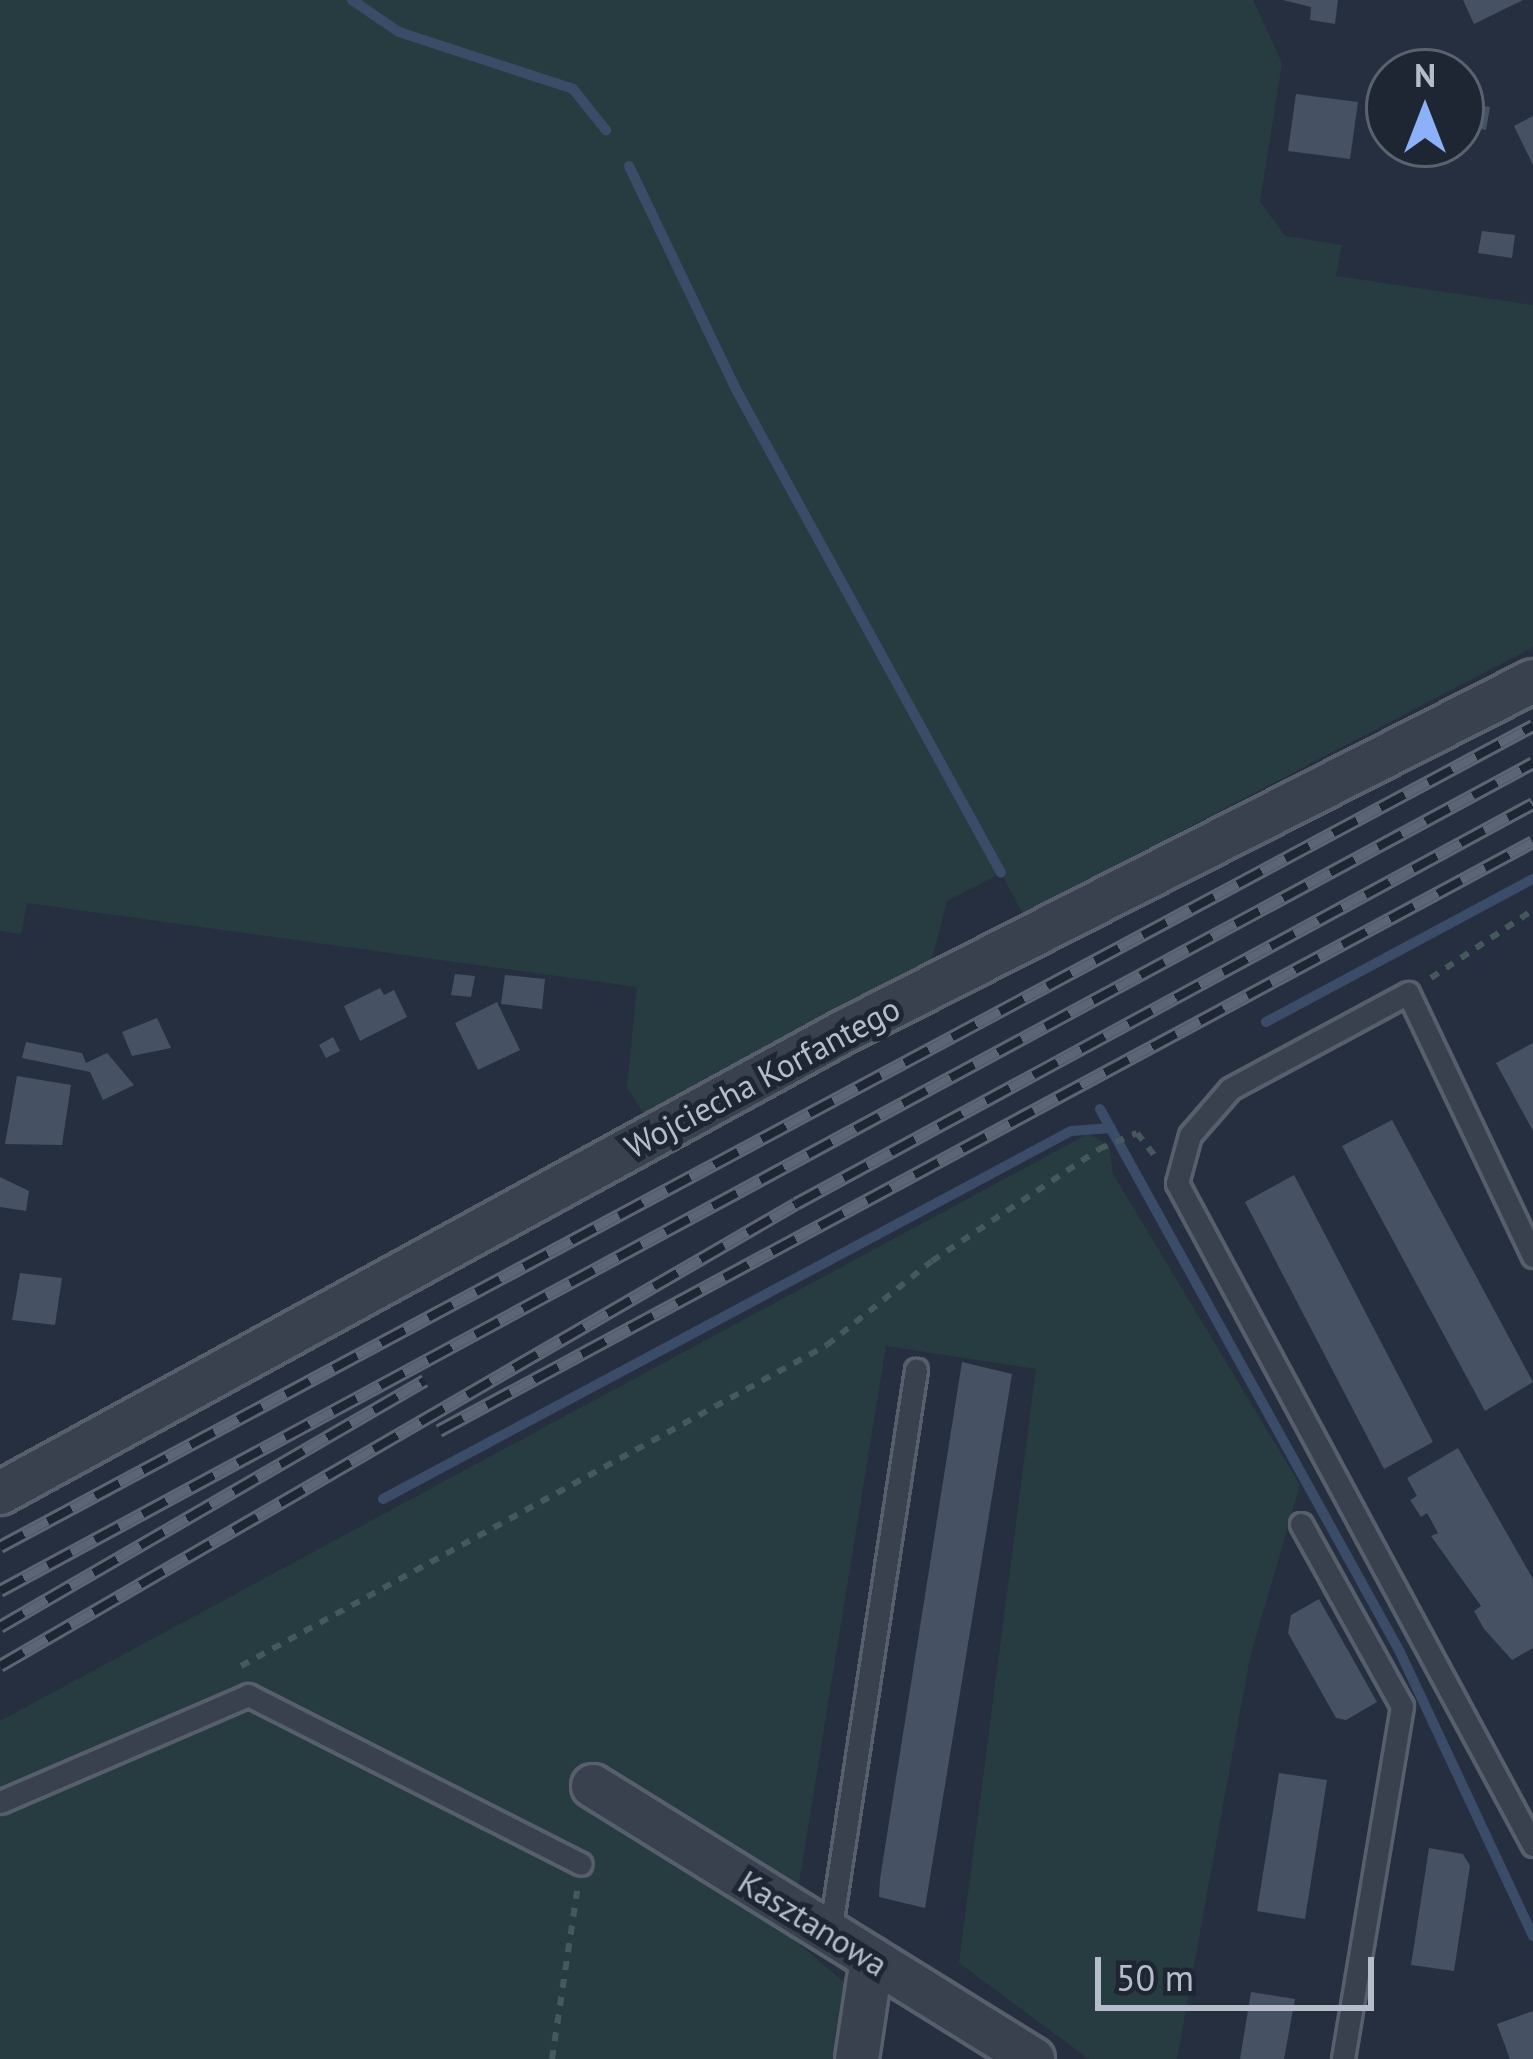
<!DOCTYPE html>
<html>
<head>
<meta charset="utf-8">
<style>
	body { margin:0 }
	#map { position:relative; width:1533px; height:2059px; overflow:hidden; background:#252f3f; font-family:"PT Sans",sans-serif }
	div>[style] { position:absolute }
	.green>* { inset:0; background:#273c40 }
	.stream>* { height:10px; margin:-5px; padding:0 5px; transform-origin:5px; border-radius:5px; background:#3a4c68 }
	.building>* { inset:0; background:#465163 }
	.path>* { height:6px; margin-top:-3px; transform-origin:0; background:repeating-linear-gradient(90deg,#45595d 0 9px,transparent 0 18px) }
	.roads { filter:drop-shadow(3px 0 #575f6d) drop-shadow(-3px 0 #575f6d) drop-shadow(0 3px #575f6d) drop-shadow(0 -3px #575f6d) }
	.lane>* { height:21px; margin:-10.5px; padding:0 10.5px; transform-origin:10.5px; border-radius:10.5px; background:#39414f }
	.street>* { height:42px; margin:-21px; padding:0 21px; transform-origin:21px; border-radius:21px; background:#39414f }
	.rail>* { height:14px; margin-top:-7px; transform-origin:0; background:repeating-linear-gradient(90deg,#1e2634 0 27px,#5b6576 0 54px); box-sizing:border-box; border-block:3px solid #5b6576 }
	span { translate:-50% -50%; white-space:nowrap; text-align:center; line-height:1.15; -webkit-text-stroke:10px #1e2634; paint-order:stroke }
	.street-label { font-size:33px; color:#b5bcca }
	.north { position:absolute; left:1365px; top:48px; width:120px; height:120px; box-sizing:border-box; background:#1e2634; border:3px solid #5a6270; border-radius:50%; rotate:0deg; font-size:33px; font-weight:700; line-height:48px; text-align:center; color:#b5bcca }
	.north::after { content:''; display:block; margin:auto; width:42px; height:54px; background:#8cb1f8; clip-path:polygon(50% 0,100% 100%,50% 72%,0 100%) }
	.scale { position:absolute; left:1095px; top:1957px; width:279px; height:54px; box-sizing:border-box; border:6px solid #b5bcca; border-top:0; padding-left:15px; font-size:36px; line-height:42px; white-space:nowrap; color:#b5bcca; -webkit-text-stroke:9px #1e2634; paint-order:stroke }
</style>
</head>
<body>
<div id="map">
	<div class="green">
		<i style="clip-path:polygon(0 0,1253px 0,1282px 63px,1260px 202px,1285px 236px,1342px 245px,1336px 276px,1533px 305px,1533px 647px,1023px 914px,1001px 873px,947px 901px,931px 963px,650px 1124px,627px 1087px,637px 987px,27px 903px,21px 934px,0 931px)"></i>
		<i style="clip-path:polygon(1088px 1134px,1109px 1145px,1113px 1174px,1300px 1485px,1250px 1657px,1177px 2059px,1089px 2059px,959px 1963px,1036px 1369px,886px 1346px,798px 1889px,773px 1922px,851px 1988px,840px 2059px,0 2059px,0 1721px)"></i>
	</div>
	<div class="stream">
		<i style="left:352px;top:0;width:57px;rotate:34.2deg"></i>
		<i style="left:399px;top:32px;width:183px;rotate:18.1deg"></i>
		<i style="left:573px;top:89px;width:53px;rotate:51.2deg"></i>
		<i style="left:629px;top:166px;width:252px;rotate:64.4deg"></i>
		<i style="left:738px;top:393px;width:547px;rotate:61.28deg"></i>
		<i style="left:1266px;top:1022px;width:303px;rotate:-28.2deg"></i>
		<i style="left:1100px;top:1109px;width:620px;rotate:61.08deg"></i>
		<i style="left:1400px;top:1652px;width:314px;rotate:64.9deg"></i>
		<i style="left:383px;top:1499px;width:780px;rotate:-28.14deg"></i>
		<i style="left:1071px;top:1131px;width:40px;rotate:-4.3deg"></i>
	</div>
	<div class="building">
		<i style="clip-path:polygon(1283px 0,1338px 0,1335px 24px,1310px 20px,1311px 7px)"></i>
		<i style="clip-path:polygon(1463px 0,1523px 0,1474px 24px)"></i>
		<i style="clip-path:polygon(1296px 94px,1358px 102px,1350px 159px,1288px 151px)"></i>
		<i style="clip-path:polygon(1461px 102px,1490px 107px,1486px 130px,1461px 126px)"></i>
		<i style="clip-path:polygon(1533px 116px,1533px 165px,1514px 126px)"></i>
		<i style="clip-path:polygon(1482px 231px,1515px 235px,1512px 258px,1478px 253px)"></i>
		<i style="clip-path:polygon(455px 974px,475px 976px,471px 997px,451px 995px)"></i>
		<i style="clip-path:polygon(505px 975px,545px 979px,542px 1009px,501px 1004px)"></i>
		<i style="clip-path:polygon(380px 988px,384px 995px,394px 990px,407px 1017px,360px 1041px,344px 1006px)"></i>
		<i style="clip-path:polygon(497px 1002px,520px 1050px,478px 1070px,455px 1023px)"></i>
		<i style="clip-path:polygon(157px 1018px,171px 1048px,132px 1056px,122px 1032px)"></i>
		<i style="clip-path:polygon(333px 1037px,340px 1051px,326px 1058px,319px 1045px)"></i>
		<i style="clip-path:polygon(26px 1042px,82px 1053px,86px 1063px,107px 1053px,134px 1085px,103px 1100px,90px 1072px,22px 1058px)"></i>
		<i style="clip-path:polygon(1533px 1043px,1533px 1131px,1496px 1063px)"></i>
		<i style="clip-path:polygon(17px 1076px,71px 1085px,62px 1145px,5px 1144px)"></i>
		<i style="clip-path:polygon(1392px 1120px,1533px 1382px,1485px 1411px,1342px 1146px)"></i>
		<i style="clip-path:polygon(1294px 1175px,1433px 1442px,1384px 1469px,1245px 1202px)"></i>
		<i style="clip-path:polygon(0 1177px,29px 1191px,26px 1211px,0 1207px)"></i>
		<i style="clip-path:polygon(20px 1273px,62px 1278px,55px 1325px,12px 1320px)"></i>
		<i style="clip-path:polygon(962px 1362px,1012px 1374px,925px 1908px,879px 1897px,880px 1879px)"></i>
		<i style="clip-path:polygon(1458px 1448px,1533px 1579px,1533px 1648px,1512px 1660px,1484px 1629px,1474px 1611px,1481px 1606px,1431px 1536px,1438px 1533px,1427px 1513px,1421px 1517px,1410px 1500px,1417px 1496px,1407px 1478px)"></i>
		<i style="clip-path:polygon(1319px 1599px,1377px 1702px,1346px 1720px,1336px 1718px,1288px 1633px,1291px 1615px)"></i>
		<i style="clip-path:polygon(1279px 1773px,1327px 1780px,1305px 1919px,1257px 1911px)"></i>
		<i style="clip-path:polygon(1429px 1848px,1463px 1854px,1470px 1866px,1454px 1971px,1411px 1965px)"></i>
		<i style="clip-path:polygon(1251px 1992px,1295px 1999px,1284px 2059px,1240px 2059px)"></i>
		<i style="clip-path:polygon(1533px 2011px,1533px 2059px,1510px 2059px,1497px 2024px)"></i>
	</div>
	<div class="path">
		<i style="left:1431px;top:978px;width:123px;rotate:-33.7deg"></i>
		<i style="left:241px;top:1666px;width:668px;rotate:-28.71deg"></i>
		<i style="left:827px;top:1345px;width:134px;rotate:-38.7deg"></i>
		<i style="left:932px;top:1261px;width:201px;rotate:-33.8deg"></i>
		<i style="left:1099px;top:1149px;width:41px;rotate:-22.8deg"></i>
		<i style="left:1137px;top:1133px;width:28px;rotate:52deg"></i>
		<i style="left:552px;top:2059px;width:170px;rotate:-81.5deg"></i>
	</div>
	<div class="roads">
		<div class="lane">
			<i style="left:1533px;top:1256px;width:291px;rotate:-115.4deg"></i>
			<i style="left:1408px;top:993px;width:202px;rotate:151.7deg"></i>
			<i style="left:1230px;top:1089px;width:61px;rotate:131deg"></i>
			<i style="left:1190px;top:1135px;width:50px;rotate:105.2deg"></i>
			<i style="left:1177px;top:1183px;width:752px;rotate:61.73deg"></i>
			<i style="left:1301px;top:1524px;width:208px;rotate:61deg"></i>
			<i style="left:1402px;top:1706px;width:358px;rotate:99.5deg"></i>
			<i style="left:0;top:1802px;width:270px;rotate:-23.3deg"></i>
			<i style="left:248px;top:1695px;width:373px;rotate:26.9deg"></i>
			<i style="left:830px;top:1933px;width:570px;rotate:-81.32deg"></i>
		</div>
		<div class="street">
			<i style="left:0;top:1493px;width:961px;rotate:-28.67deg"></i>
			<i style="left:843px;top:1032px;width:774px;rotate:-26.96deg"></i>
			<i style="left:593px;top:1786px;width:518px;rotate:31.82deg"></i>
			<i style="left:857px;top:2059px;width:101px;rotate:-81.5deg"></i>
		</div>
	</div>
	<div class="rail">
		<i style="left:439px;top:1431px;width:1242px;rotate:-28.3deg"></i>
		<i style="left:0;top:1547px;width:1739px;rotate:-28.17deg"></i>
		<i style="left:0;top:1591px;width:1742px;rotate:-28.37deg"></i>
		<i style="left:0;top:1627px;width:491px;rotate:-30.1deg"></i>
		<i style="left:0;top:1666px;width:920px;rotate:-30.13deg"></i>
		<i style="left:796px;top:1204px;width:839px;rotate:-28.49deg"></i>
	</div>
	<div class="street-label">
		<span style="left:762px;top:1077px;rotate:-28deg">Wojciecha Korfantego</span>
		<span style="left:813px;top:1923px;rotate:32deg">Kasztanowa</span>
	</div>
	<div class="north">N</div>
	<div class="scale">50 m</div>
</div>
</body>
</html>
